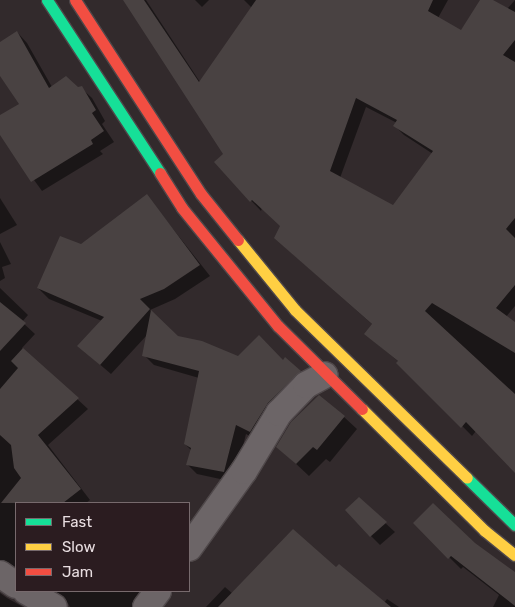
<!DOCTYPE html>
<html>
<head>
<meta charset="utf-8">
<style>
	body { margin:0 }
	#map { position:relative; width:515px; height:607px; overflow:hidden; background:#322a2c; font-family:Rubik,sans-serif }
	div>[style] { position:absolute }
	.shadow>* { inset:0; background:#0007 }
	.building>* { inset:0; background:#494242 }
	.roads { filter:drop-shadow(1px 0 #4f484a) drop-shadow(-1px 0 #4f484a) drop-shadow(0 1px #4f484a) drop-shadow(0 -1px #4f484a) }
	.street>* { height:26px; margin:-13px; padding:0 13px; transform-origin:13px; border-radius:13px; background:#6c6567 }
	.fast>* { height:11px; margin:-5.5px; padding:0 5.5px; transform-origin:5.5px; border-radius:5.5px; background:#16e098 }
	.slow>* { height:11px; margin:-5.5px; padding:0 5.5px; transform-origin:5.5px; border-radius:5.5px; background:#ffcf43 }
	.jam>* { height:11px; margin:-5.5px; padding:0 5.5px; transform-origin:5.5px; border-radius:5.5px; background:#f24e42 }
	span { translate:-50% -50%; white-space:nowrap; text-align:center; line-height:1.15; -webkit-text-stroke:4px #2b1c20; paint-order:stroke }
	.legend { position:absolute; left:15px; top:502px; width:175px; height:90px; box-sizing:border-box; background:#2b1c20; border:1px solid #776a6d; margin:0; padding:6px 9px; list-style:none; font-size:15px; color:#e9dee1 }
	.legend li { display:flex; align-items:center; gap:10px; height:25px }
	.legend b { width:25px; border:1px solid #776a6d }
</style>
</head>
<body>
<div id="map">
	<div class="shadow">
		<i style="clip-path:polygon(evenodd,125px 0,146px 0,200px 82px,252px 8px,244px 0,448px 0,438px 18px,461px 31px,481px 0,491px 0,507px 9px,515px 0,515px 306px,506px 317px,515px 323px,515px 471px,476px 431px,472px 436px,399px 362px,376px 343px,373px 325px,285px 247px,281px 226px,262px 208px,261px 211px,215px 162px,224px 154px,125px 0,366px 107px,397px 123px,395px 126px,404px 135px,433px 154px,394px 207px,340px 178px,366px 107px)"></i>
		<i style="clip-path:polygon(195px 0,209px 0,202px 7px)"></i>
		<i style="clip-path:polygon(17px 32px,27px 43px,52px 87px,81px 88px,92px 98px,105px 121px,102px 124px,114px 142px,100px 151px,103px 154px,42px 191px,0 133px,0 117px,20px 104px,0 74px,0 44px)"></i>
		<i style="clip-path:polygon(147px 196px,210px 276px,175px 299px,150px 310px,177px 337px,238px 358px,283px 362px,310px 381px,260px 442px,246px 434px,234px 482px,197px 474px,187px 464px,192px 451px,185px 444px,199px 378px,154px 365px,144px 355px,148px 334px,111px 374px,90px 356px,102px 321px,49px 299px,38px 288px,81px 246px)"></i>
		<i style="clip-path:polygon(0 198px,17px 225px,0 234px)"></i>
		<i style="clip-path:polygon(0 242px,11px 264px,2px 267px,5px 278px,0 281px)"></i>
		<i style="clip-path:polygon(0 288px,28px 315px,22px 322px,35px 334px,22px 348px,88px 409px,48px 445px,90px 500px,86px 503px,16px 503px,16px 571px,0 574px)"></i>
		<i style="clip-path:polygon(344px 417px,357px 429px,330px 462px,326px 459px,309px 476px,278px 447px)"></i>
		<i style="clip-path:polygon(359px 499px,395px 532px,380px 545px,371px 536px)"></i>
		<i style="clip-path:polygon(415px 523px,474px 544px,515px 575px,515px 607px,493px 607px,499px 595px,463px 567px,461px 569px)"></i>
		<i style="clip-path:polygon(336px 569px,384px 603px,387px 599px,399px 607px,206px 607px,225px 587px,233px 594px)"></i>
		<i style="clip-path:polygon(48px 591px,147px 591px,146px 607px,70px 607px,66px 600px)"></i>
		<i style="clip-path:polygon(0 593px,7px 598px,23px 607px,0 607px)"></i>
	</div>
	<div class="building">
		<i style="clip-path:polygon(evenodd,123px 0,144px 0,199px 82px,256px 0,433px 0,428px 11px,461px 30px,480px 0,493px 0,515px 12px,515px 40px,503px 55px,515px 62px,515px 218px,506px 229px,515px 238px,515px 285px,496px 308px,515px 322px,515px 353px,432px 303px,425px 311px,515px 394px,515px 473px,466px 422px,461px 428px,396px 363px,398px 361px,364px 334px,372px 324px,274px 238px,280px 226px,252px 200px,250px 202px,214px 162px,223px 154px,123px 0,356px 98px,397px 120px,393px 126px,433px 151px,393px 205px,330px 171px,356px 98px)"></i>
		<i style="clip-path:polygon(17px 31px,49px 88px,66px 76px,78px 87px,82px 86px,96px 110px,92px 113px,104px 131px,91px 140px,93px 144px,31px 182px,0 135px,0 115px,19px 104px,0 76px,0 42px)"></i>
		<i style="clip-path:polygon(147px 194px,200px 265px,164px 289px,140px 299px,150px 309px,100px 365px,77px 346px,104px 317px,37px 288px,60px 236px,81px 244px)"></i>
		<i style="clip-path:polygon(0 302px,26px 323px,0 351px)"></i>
		<i style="clip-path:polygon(151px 310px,178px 336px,202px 341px,238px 356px,259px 335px,283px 360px,285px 357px,301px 371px,268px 403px,250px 432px,236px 425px,224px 472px,186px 465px,191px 448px,184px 444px,199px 371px,142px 356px)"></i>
		<i style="clip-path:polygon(23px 348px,79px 398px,38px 435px,81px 489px,63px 503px,1px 503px,21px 478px,14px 468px,11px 445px,0 435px,0 389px,18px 368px,11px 361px)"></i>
		<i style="clip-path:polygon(319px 395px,345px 416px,317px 450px,313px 447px,296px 464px,276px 447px,291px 422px)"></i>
		<i style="clip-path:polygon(359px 497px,387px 522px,370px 537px,345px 510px)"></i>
		<i style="clip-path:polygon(433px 503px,475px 543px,515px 572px,515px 606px,451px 556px,448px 559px,413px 523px)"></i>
		<i style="clip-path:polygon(293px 529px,336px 567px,339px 564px,391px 607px,218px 607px)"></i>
	</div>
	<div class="roads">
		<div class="street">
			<i style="left:189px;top:548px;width:95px;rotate:-54.5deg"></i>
			<i style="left:244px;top:471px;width:68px;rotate:-58.9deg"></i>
			<i style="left:279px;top:413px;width:39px;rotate:-46deg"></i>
			<i style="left:306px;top:385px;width:21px;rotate:-28deg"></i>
			<i style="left:0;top:574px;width:19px;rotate:35deg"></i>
			<i style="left:26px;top:591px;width:32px;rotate:30deg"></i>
			<i style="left:146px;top:607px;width:20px;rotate:-53deg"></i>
		</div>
		<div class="fast">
			<i style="left:47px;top:0;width:207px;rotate:56.8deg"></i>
			<i style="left:467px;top:478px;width:67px;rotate:44.4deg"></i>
		</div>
		<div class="slow">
			<i style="left:238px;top:240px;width:90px;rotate:50.8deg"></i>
			<i style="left:295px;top:310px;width:240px;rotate:44.3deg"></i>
			<i style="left:362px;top:409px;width:173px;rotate:44.8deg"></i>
			<i style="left:485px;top:531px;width:38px;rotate:39deg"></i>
		</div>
		<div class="jam">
			<i style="left:75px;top:0;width:231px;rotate:57deg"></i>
			<i style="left:201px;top:194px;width:59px;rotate:51.2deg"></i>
			<i style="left:160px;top:173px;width:41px;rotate:57.8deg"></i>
			<i style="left:182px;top:208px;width:152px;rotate:50.9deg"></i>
			<i style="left:278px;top:326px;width:118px;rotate:44.7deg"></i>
		</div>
	</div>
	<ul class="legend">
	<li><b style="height:6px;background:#16e098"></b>Fast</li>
	<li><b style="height:6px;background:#ffcf43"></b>Slow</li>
	<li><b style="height:6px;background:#f24e42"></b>Jam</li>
	</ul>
</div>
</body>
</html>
